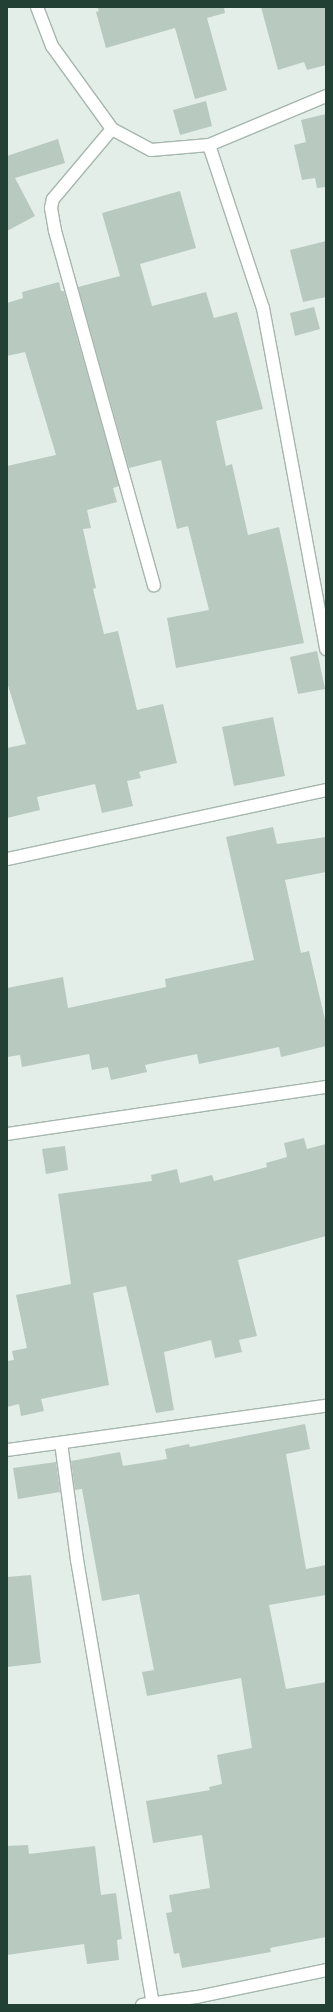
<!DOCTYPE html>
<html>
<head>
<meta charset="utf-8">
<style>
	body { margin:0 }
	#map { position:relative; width:333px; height:2012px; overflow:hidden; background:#e3eee8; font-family:"Work Sans",sans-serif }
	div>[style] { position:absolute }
	.building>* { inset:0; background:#b8c9c0 }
	.roads { filter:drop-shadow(1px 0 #a5b6ae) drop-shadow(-1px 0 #a5b6ae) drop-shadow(0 1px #a5b6ae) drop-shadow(0 -1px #a5b6ae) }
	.minor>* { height:12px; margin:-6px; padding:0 6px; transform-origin:6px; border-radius:6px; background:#fff }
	span { translate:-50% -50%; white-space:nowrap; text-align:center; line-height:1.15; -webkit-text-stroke:3px #f4faf6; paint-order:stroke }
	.frame { position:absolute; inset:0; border:8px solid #224034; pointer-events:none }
</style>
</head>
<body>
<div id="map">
	<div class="building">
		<i style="clip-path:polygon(97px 7px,224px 7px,225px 13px,207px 18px,227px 90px,195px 99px,175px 28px,106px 48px,96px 12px,99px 11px)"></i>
		<i style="clip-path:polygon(261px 7px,326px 7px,326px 65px,307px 70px,304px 62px,278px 70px)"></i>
		<i style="clip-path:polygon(206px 101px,212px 126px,180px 135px,173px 110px)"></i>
		<i style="clip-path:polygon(326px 114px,326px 187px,317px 188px,315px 178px,302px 180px,294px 145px,306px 142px,301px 120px)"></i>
		<i style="clip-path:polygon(58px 139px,65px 163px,15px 178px,35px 216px,7px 231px,7px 156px)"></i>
		<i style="clip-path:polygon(180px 191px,196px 248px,140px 264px,152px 306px,206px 292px,214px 318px,237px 312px,263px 409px,216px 421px,226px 466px,232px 464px,248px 535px,279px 527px,304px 643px,176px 668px,167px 618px,209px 610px,188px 526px,177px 529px,161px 460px,129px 468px,78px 287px,120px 276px,102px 213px)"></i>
		<i style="clip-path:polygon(326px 241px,326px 297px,303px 302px,290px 250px)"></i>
		<i style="clip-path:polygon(59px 282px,61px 291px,64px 291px,119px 486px,113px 488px,117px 502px,87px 510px,91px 528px,83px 529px,96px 588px,93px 589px,104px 634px,118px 631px,137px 710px,163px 704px,177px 763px,139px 772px,141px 778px,127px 781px,133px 806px,102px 813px,95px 784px,37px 797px,40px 810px,7px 818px,7px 748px,26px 744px,7px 682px,7px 466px,56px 455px,25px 352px,7px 356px,7px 303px,23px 298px,22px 292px)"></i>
		<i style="clip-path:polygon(314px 307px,320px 329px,295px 336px,290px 313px)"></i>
		<i style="clip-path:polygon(317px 651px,325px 689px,298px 694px,290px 657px)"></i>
		<i style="clip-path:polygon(273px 717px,285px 776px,234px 786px,222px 727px)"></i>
		<i style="clip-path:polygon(273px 827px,277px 844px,326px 837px,326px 872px,285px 880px,301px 953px,309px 951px,326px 1024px,326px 1046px,281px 1057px,279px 1047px,199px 1064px,197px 1054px,145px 1065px,147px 1072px,111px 1080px,108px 1067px,92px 1070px,89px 1054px,22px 1067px,20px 1055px,7px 1057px,7px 988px,63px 977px,68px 1008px,166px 987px,165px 979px,254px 960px,226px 837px)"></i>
		<i style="clip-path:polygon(304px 1138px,307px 1149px,326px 1144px,326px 1236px,238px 1260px,257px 1336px,239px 1340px,242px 1352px,215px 1358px,211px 1340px,164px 1352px,174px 1410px,156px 1413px,126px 1286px,93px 1293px,109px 1385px,41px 1399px,44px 1411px,21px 1416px,19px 1404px,7px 1407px,7px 1361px,14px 1360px,12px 1351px,27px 1348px,16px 1295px,71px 1284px,58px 1194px,152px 1181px,151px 1175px,177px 1169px,180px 1183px,212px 1175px,214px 1181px,267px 1167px,266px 1163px,287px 1157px,284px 1143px)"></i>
		<i style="clip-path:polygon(65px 1146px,68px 1170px,46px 1174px,42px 1149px)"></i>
		<i style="clip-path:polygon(305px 1424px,310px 1449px,286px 1454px,306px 1569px,326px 1565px,326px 1595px,269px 1605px,286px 1689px,326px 1682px,326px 1937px,270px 1948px,271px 1952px,182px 1968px,179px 1953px,174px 1954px,166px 1913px,172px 1912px,169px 1895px,210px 1888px,202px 1835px,153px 1843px,146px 1801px,210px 1790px,209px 1787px,222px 1784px,217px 1755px,252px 1748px,241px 1678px,147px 1696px,142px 1672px,154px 1670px,139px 1594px,102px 1601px,82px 1489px,75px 1490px,71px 1461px,120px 1452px,123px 1466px,167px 1459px,165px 1449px,189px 1444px,190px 1447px)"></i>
		<i style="clip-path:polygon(56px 1462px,60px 1492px,18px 1499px,13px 1468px)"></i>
		<i style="clip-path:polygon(31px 1575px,41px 1663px,7px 1667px,7px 1577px)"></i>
		<i style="clip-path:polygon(28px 1845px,29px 1854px,95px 1846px,101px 1895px,116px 1893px,122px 1939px,117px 1940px,119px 1960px,87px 1964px,84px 1944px,7px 1955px,7px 1846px)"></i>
	</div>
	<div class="roads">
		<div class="minor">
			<i style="left:37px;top:7px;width:42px;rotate:69deg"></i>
			<i style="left:52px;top:46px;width:102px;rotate:54.1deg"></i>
			<i style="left:112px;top:129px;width:44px;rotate:28.3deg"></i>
			<i style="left:151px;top:150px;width:58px;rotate:-4.9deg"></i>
			<i style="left:209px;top:145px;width:127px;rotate:-22.7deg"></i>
			<i style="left:112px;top:129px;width:92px;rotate:130.1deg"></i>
			<i style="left:53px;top:199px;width:9px;rotate:103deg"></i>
			<i style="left:51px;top:208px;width:23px;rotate:80deg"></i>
			<i style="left:55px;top:231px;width:368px;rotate:74.4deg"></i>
			<i style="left:209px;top:145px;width:172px;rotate:71.7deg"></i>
			<i style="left:263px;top:308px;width:347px;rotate:79.5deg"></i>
			<i style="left:7px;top:859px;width:326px;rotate:-12.2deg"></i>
			<i style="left:7px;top:1134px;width:322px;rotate:-8.4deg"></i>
			<i style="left:61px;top:1443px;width:118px;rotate:82.2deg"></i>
			<i style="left:77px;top:1560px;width:449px;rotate:80.3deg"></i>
			<i style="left:7px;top:1450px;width:322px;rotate:-7.9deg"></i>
			<i style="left:142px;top:2005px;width:56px;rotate:-8.3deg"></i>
			<i style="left:197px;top:1997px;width:132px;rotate:-11.8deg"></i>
		</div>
	</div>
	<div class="frame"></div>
</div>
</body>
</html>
